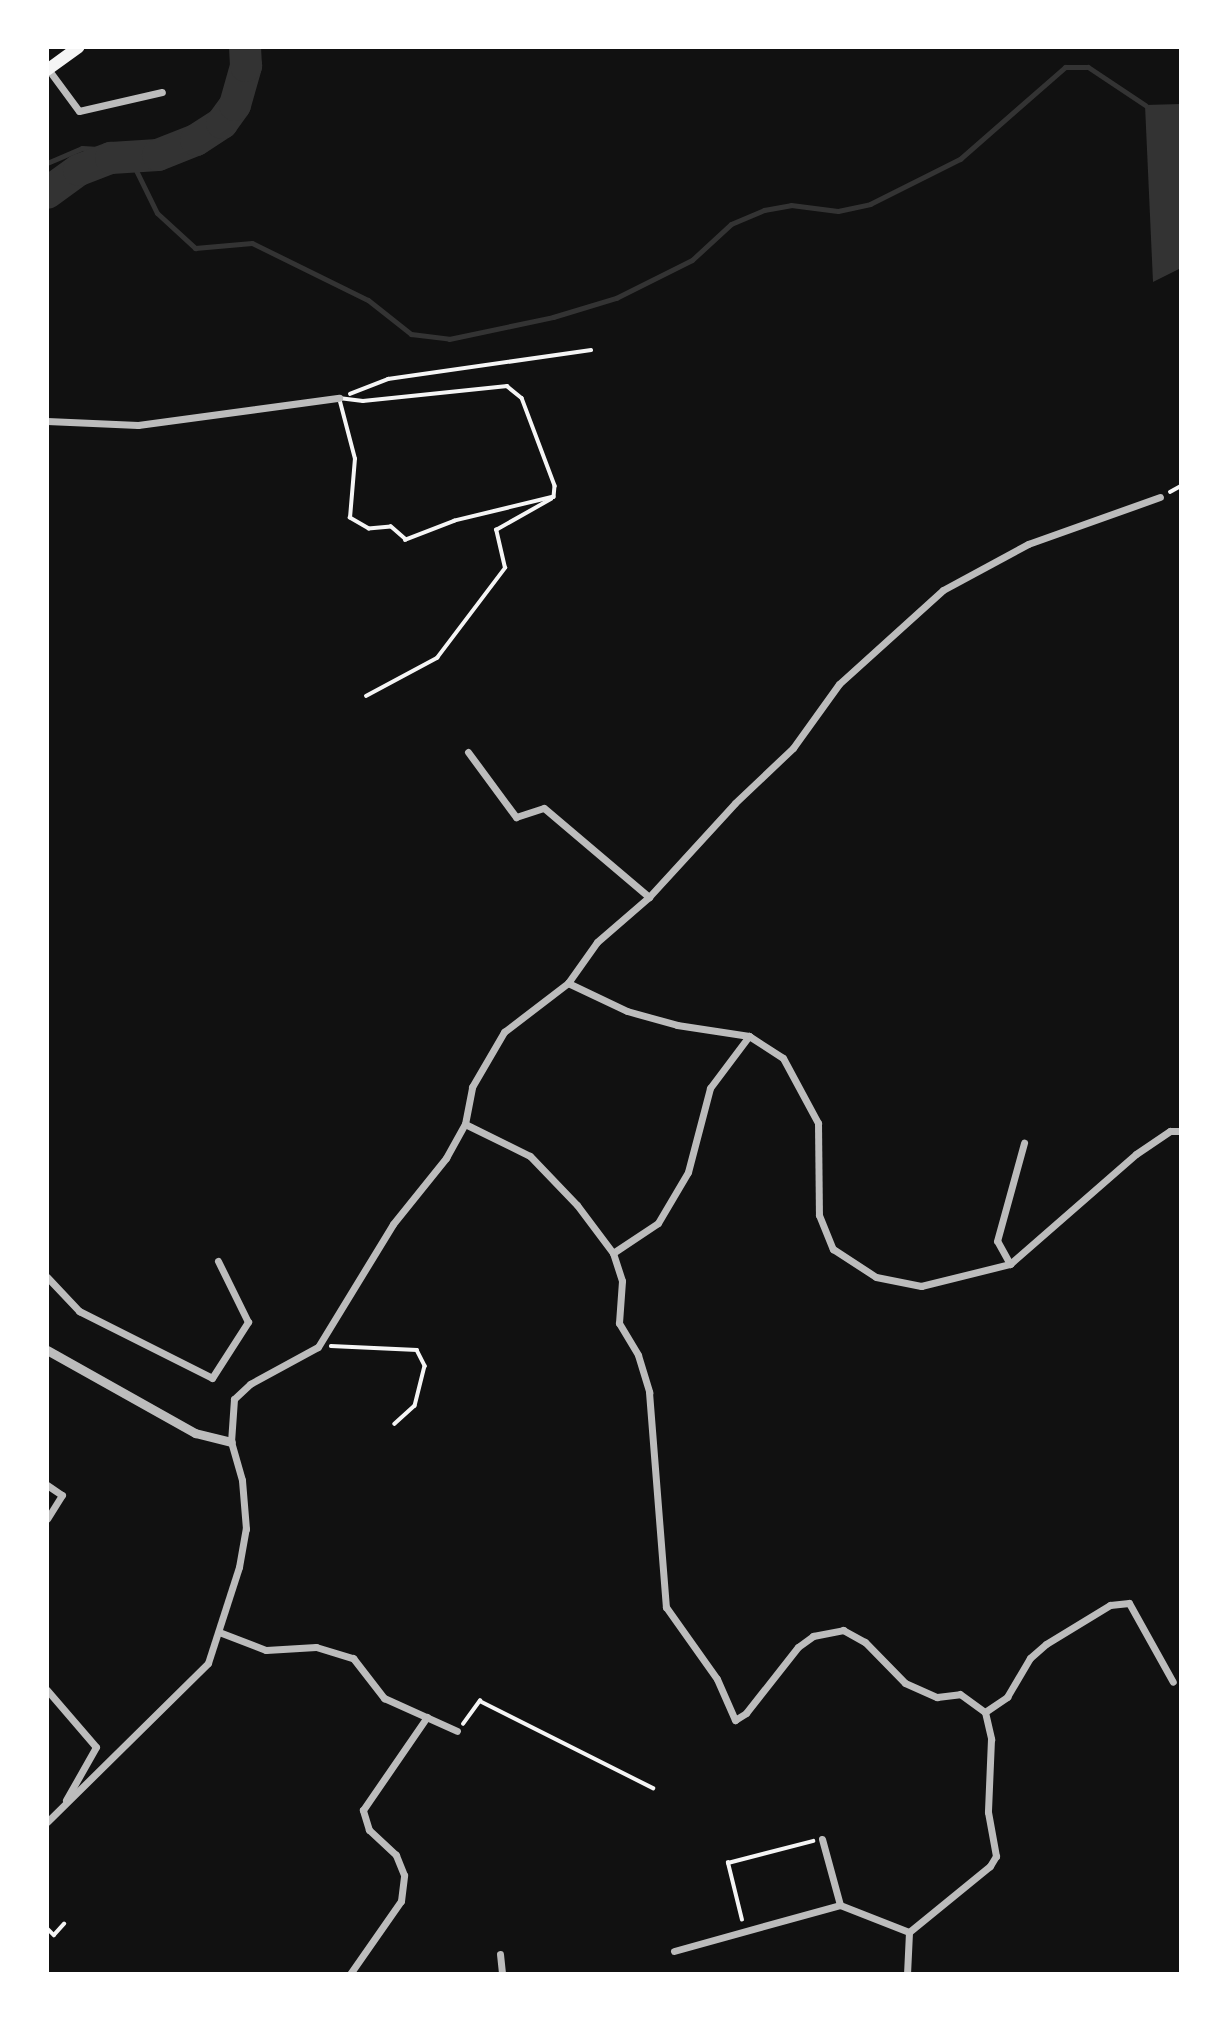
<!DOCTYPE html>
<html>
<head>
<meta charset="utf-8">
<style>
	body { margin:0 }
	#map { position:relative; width:1228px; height:2021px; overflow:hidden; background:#111; font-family:"Source Sans 3",sans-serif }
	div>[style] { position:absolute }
	.water>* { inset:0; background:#333 }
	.stream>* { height:5px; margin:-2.5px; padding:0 2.5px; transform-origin:2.5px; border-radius:2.5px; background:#333 }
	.river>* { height:32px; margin:-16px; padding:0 16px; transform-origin:16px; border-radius:16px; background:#333 }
	.path>* { height:3.5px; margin:-1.75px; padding:0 1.75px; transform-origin:1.75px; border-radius:1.75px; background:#f5f5f5 }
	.minor>* { height:7px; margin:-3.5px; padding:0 3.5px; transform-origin:3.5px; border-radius:3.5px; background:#bcbcbc }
	.tertiary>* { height:9px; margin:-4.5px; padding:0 4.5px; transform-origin:4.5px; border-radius:4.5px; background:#bcbcbc }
	.trunk>* { height:12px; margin:-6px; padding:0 6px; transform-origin:6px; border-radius:6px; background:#f5f5f5 }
	span { translate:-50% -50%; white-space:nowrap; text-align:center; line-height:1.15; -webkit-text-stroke:7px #fff; paint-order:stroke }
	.frame { position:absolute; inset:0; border:49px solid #fff; pointer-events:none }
</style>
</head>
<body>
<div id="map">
	<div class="water">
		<i style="clip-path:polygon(1181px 104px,1181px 268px,1153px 282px,1145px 105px)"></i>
	</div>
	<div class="stream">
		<i style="left:131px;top:160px;width:59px;rotate:63.9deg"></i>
		<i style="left:157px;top:213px;width:52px;rotate:42.6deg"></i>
		<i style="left:195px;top:248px;width:57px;rotate:-5deg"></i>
		<i style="left:252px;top:243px;width:129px;rotate:26.2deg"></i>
		<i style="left:368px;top:300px;width:55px;rotate:38.3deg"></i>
		<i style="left:411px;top:334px;width:38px;rotate:7deg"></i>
		<i style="left:449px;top:339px;width:106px;rotate:-11.9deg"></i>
		<i style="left:553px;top:317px;width:66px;rotate:-16.8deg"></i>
		<i style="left:616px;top:298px;width:85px;rotate:-26.6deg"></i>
		<i style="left:692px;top:260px;width:53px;rotate:-42.7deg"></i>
		<i style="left:731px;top:224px;width:36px;rotate:-23deg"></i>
		<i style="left:764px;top:210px;width:27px;rotate:-10deg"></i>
		<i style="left:791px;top:205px;width:47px;rotate:7.3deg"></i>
		<i style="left:838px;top:211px;width:33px;rotate:-12deg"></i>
		<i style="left:870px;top:204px;width:101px;rotate:-26.6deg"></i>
		<i style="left:960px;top:159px;width:140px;rotate:-41.2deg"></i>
		<i style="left:1065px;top:67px;width:23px"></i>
		<i style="left:1088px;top:67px;width:69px;rotate:33.7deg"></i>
		<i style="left:47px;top:163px;width:38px;rotate:-23deg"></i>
		<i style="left:82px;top:148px;width:16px;rotate:4deg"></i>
		<i style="left:98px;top:149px;width:16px;rotate:35deg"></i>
	</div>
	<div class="river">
		<i style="left:47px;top:193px;width:39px;rotate:-36deg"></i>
		<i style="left:79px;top:170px;width:34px;rotate:-21deg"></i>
		<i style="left:111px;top:158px;width:47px;rotate:-3.7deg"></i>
		<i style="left:158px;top:155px;width:41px;rotate:-21.5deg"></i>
		<i style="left:196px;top:140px;width:31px;rotate:-33deg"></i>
		<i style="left:222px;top:123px;width:22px;rotate:-54deg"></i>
		<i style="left:235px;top:105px;width:41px;rotate:-74.2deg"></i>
		<i style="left:246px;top:66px;width:19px;rotate:-93deg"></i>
	</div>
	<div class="path">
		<i style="left:507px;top:386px;width:19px;rotate:39deg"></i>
		<i style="left:522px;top:398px;width:94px;rotate:69.4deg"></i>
		<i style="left:555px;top:486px;width:11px;rotate:95deg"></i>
		<i style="left:554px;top:497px;width:102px;rotate:166.4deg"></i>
		<i style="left:455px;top:521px;width:53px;rotate:158.8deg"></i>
		<i style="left:406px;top:540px;width:20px;rotate:-139deg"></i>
		<i style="left:391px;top:527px;width:22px;rotate:175deg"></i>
		<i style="left:369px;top:529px;width:22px;rotate:-150deg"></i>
		<i style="left:350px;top:518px;width:59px;rotate:-85.2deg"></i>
		<i style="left:355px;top:459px;width:63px;rotate:-104.7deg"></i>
		<i style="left:339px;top:398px;width:24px;rotate:7deg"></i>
		<i style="left:363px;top:401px;width:145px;rotate:-5.9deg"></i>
		<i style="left:350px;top:394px;width:41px;rotate:-21.5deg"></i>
		<i style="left:388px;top:379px;width:205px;rotate:-8.1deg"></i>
		<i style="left:1170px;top:492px;width:13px;rotate:-29deg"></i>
		<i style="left:366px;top:696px;width:81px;rotate:-28.2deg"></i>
		<i style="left:437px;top:658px;width:113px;rotate:-52.9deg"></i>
		<i style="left:505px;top:568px;width:39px;rotate:-103deg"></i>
		<i style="left:496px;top:530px;width:63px;rotate:-29.4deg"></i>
		<i style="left:331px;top:1346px;width:86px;rotate:2.7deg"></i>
		<i style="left:417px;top:1350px;width:18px;rotate:63deg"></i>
		<i style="left:425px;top:1366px;width:41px;rotate:104deg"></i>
		<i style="left:415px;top:1406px;width:27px;rotate:138deg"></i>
		<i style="left:463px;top:1724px;width:29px;rotate:-54deg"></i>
		<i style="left:480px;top:1701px;width:194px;rotate:26.7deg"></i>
		<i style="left:742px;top:1920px;width:59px;rotate:-103.8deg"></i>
		<i style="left:728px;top:1863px;width:88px;rotate:-14.5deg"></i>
		<i style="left:47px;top:1928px;width:10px;rotate:45deg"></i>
		<i style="left:54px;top:1935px;width:15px;rotate:-48deg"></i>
	</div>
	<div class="minor">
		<i style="left:48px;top:69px;width:52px;rotate:53.6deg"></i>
		<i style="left:79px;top:111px;width:85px;rotate:-12.9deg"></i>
		<i style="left:47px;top:421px;width:91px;rotate:2.5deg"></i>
		<i style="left:138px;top:425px;width:203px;rotate:-7.7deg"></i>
		<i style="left:468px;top:752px;width:81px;rotate:53.6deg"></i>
		<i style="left:516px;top:817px;width:29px;rotate:-18deg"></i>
		<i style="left:544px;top:808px;width:138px;rotate:40.3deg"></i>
		<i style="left:568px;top:983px;width:50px;rotate:-54.7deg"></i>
		<i style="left:597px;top:942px;width:69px;rotate:-40.9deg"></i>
		<i style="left:649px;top:897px;width:127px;rotate:-47.5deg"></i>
		<i style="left:735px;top:803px;width:80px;rotate:-43.5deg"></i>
		<i style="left:793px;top:748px;width:79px;rotate:-54.3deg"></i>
		<i style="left:839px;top:684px;width:140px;rotate:-42.1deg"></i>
		<i style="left:943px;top:590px;width:97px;rotate:-28.4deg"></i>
		<i style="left:1028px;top:544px;width:140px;rotate:-19.6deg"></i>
		<i style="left:465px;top:1124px;width:72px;rotate:26.2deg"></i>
		<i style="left:530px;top:1156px;width:68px;rotate:46.2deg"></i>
		<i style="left:577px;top:1205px;width:60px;rotate:53.1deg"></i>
		<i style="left:613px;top:1253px;width:29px;rotate:72deg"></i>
		<i style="left:622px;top:1281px;width:42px;rotate:94.1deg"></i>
		<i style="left:619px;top:1323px;width:37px;rotate:59deg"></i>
		<i style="left:638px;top:1355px;width:39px;rotate:73deg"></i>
		<i style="left:649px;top:1392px;width:216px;rotate:85.5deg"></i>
		<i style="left:666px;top:1607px;width:88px;rotate:54.7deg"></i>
		<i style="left:717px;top:1679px;width:45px;rotate:66.3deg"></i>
		<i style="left:735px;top:1720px;width:13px;rotate:-32deg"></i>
		<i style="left:746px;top:1713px;width:84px;rotate:-51.8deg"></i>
		<i style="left:798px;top:1647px;width:19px;rotate:-36deg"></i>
		<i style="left:813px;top:1636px;width:31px;rotate:-11deg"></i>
		<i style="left:843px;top:1630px;width:25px;rotate:29deg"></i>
		<i style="left:865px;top:1642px;width:57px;rotate:45.7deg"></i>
		<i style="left:905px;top:1683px;width:35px;rotate:24deg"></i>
		<i style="left:937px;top:1697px;width:23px;rotate:-7deg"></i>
		<i style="left:960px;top:1694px;width:31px;rotate:36deg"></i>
		<i style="left:985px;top:1712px;width:28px;rotate:77deg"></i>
		<i style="left:991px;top:1739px;width:73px;rotate:92.4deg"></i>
		<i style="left:988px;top:1812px;width:45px;rotate:79.7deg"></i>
		<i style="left:996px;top:1856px;width:12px;rotate:121deg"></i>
		<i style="left:990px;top:1866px;width:104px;rotate:140.8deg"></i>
		<i style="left:909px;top:1932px;width:42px;rotate:92.7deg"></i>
		<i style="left:613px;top:1253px;width:54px;rotate:-33.7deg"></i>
		<i style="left:658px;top:1223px;width:59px;rotate:-59.5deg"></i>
		<i style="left:688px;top:1172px;width:87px;rotate:-75.3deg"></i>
		<i style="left:710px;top:1088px;width:65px;rotate:-53.1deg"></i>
		<i style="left:1010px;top:1264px;width:26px;rotate:-119deg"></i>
		<i style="left:997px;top:1241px;width:102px;rotate:-74.6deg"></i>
		<i style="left:47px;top:1277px;width:47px;rotate:46.7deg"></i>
		<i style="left:79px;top:1311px;width:149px;rotate:26.7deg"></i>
		<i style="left:212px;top:1378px;width:67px;rotate:-57.3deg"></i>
		<i style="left:248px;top:1322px;width:68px;rotate:-116.2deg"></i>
		<i style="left:47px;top:1485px;width:18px;rotate:34deg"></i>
		<i style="left:62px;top:1495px;width:28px;rotate:122deg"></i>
		<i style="left:219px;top:1632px;width:50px;rotate:21deg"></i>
		<i style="left:266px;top:1650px;width:50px;rotate:-3.4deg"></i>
		<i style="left:316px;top:1647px;width:39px;rotate:17deg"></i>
		<i style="left:353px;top:1658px;width:51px;rotate:52.2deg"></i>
		<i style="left:384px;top:1698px;width:80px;rotate:24.3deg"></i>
		<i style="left:47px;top:1690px;width:75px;rotate:49.3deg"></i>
		<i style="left:96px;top:1747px;width:61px;rotate:119.5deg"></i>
		<i style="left:985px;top:1712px;width:27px;rotate:-34deg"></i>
		<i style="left:1007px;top:1697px;width:45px;rotate:-59.5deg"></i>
		<i style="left:1030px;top:1658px;width:21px;rotate:-41deg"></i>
		<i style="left:1046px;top:1644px;width:75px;rotate:-31.4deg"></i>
		<i style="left:1110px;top:1605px;width:19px;rotate:-6deg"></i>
		<i style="left:1129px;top:1603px;width:90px;rotate:60.9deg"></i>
		<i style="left:47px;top:1822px;width:226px;rotate:-44.6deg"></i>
		<i style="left:208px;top:1663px;width:101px;rotate:-72.1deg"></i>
		<i style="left:239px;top:1567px;width:39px;rotate:-80deg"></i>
		<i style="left:246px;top:1529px;width:49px;rotate:-94.7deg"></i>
		<i style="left:242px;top:1480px;width:40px;rotate:-106deg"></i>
		<i style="left:231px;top:1442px;width:43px;rotate:-86deg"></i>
		<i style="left:234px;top:1399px;width:22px;rotate:-43deg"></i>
		<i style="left:250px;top:1384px;width:77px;rotate:-28.6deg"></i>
		<i style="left:318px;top:1347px;width:144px;rotate:-58.6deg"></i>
		<i style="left:393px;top:1224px;width:85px;rotate:-51.2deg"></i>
		<i style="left:446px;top:1158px;width:39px;rotate:-61deg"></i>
		<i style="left:465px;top:1124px;width:38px;rotate:-79deg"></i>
		<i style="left:472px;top:1087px;width:64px;rotate:-59.8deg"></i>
		<i style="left:504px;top:1032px;width:81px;rotate:-37.4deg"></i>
		<i style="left:568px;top:983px;width:65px;rotate:25.4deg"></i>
		<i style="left:627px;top:1011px;width:52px;rotate:15.6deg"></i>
		<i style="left:677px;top:1025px;width:73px;rotate:8.7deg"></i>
		<i style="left:749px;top:1036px;width:40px;rotate:32.9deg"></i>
		<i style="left:783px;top:1058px;width:74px;rotate:61.7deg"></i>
		<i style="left:818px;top:1123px;width:92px;rotate:89.4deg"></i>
		<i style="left:819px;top:1215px;width:37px;rotate:68deg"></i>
		<i style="left:833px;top:1249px;width:51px;rotate:33.1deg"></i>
		<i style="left:876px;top:1277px;width:46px;rotate:11.3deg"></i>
		<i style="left:921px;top:1286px;width:92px;rotate:-13.9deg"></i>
		<i style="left:1010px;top:1264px;width:167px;rotate:-41.1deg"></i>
		<i style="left:1136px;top:1154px;width:41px;rotate:-34.1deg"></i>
		<i style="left:1170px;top:1131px;width:11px"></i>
		<i style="left:822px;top:1839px;width:68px;rotate:74.7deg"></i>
		<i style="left:674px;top:1951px;width:172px;rotate:-15.5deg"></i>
		<i style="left:840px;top:1905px;width:74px;rotate:21.4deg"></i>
		<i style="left:500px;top:1954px;width:20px;rotate:84deg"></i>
		<i style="left:350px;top:1974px;width:89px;rotate:-55.1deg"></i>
		<i style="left:401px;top:1901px;width:26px;rotate:-83deg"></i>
		<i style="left:404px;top:1875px;width:22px;rotate:-112deg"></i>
		<i style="left:396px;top:1855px;width:37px;rotate:-137deg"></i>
		<i style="left:369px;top:1830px;width:21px;rotate:-107deg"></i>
		<i style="left:363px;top:1810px;width:113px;rotate:-55.5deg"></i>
	</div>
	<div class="tertiary">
		<i style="left:47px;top:1350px;width:170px;rotate:29.3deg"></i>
		<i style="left:195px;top:1433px;width:37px;rotate:14deg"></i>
	</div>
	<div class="trunk">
		<i style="left:47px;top:70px;width:39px;rotate:-36deg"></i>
	</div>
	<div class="frame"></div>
</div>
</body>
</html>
